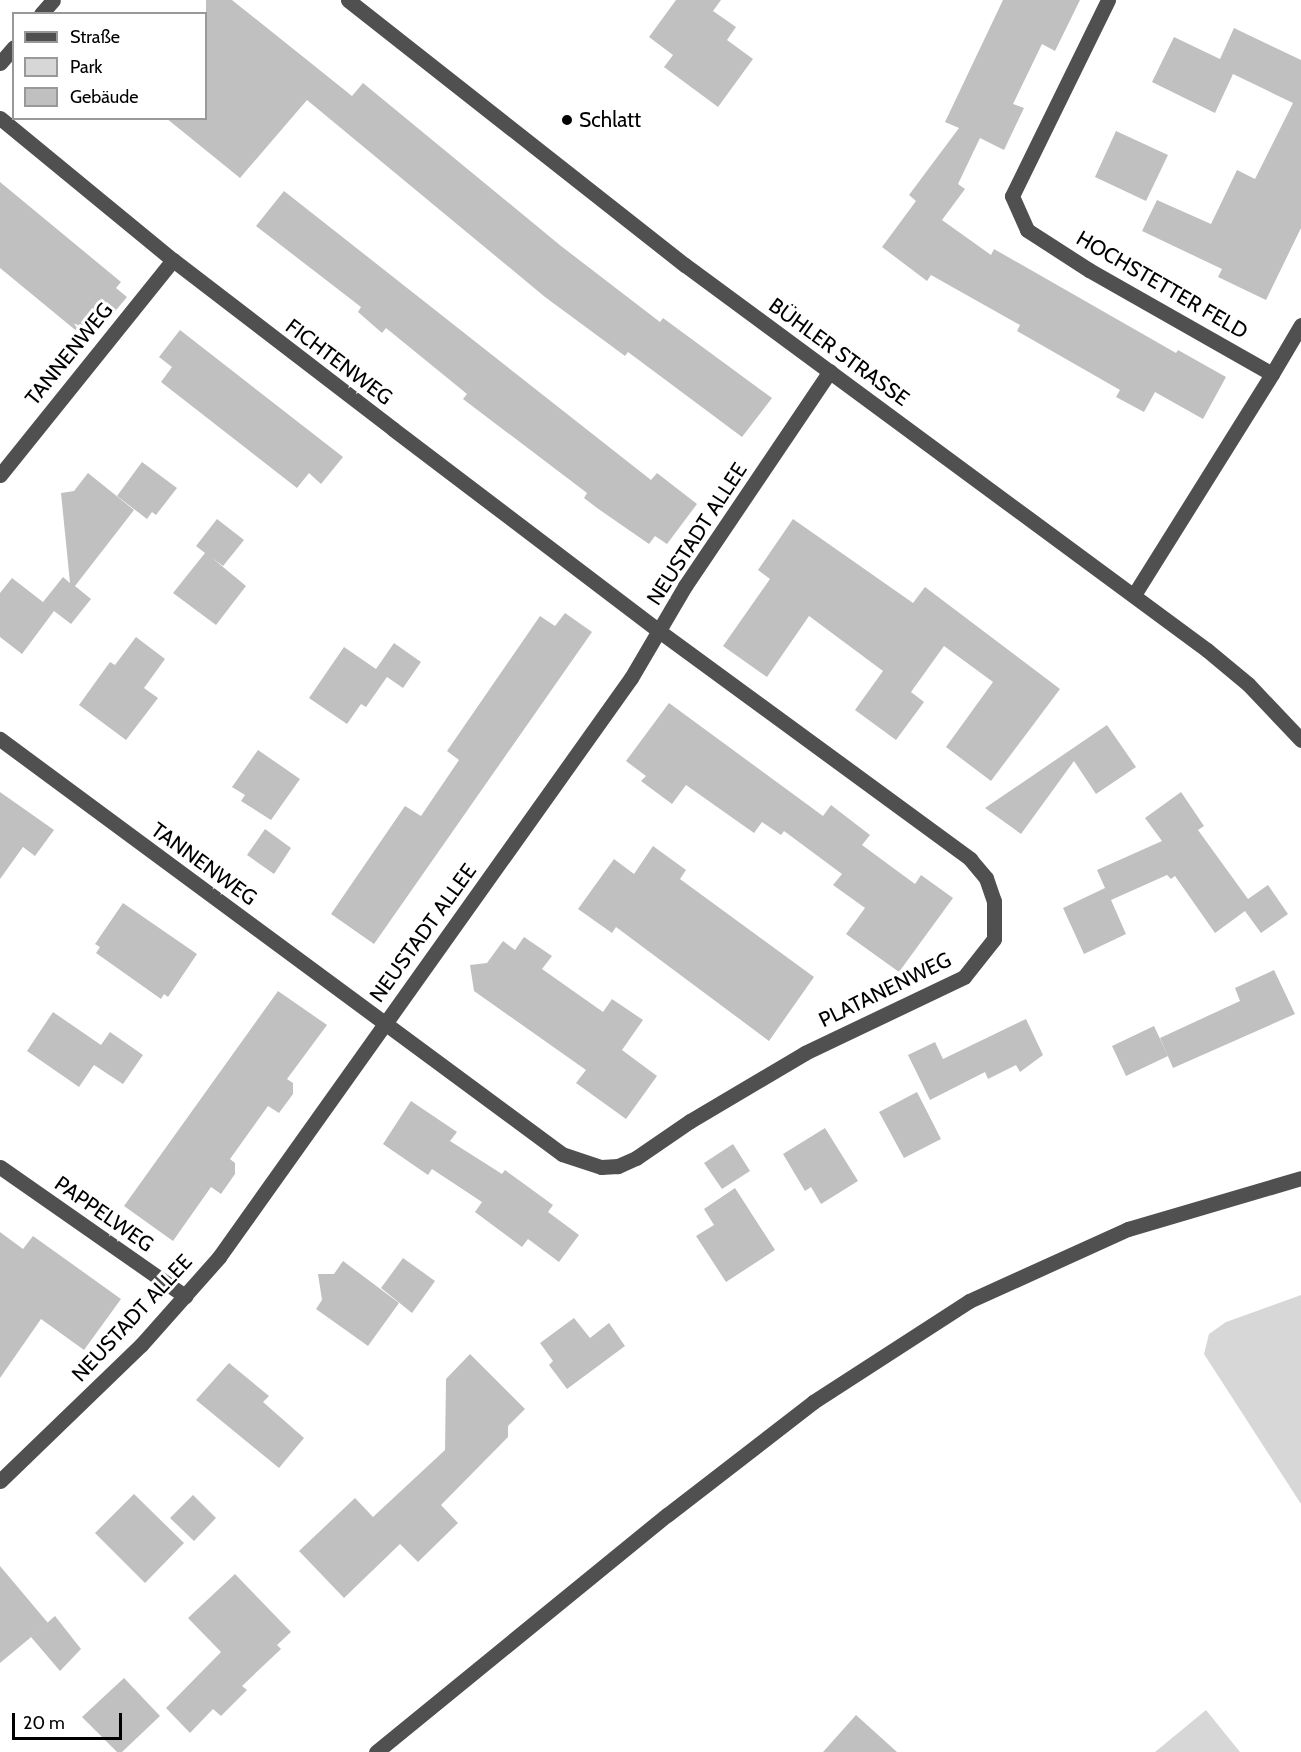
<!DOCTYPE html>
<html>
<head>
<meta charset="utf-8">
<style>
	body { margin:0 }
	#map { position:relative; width:1301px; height:1752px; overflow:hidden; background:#fff; font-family:Cabin,sans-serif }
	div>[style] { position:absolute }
	.green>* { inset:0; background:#d7d7d7 }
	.building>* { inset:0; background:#c0c0c0 }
	.minor>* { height:15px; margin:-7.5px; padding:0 7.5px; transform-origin:7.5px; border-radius:7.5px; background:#505050 }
	.dots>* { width:16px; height:16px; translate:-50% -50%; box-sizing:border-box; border:3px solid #fff; border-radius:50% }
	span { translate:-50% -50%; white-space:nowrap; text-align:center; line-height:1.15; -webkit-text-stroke:6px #fff; paint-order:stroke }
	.poi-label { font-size:21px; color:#000 }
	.left { translate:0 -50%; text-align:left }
	.street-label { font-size:21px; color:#000 }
	.legend { position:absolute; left:12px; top:12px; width:195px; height:108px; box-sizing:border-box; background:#fff; border:2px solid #999; margin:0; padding:8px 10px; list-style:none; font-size:18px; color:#000 }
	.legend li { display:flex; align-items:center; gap:12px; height:30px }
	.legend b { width:30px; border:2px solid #999 }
	.scale { position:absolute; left:12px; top:1713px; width:110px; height:27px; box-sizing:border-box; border:3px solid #000; border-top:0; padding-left:8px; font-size:18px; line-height:21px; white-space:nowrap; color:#000; -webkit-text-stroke:4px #fff; paint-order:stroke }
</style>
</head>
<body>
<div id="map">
	<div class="green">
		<i style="clip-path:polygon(1301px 1295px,1301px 1504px,1204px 1354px,1209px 1334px,1226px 1322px)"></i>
		<i style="clip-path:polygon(1206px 1710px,1240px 1752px,1155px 1752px)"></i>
	</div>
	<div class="building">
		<i style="clip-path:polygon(206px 0,232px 0,352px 96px,363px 83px,561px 246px,660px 322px,663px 318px,772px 398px,742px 437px,628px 352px,625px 356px,545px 297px,307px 100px,240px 178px,166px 118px,206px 118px)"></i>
		<i style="clip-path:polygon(676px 0,721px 0,713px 11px,736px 27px,727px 40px,753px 59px,718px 107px,664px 67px,673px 55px,649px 37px)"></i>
		<i style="clip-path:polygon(1003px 0,1080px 0,1055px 51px,1042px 44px,1013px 104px,1024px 108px,1004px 150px,980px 138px,958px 184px,965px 189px,942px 220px,991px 255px,994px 249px,1176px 353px,1178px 350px,1226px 377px,1203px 419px,1155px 392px,1144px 412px,1116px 397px,1120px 390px,1017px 331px,1020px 325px,931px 275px,927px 281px,882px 247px,916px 201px,909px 195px,959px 128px,945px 122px)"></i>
		<i style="clip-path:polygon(1234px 28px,1301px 60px,1301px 228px,1266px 300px,1218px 277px,1222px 269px,1142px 231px,1157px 200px,1211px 224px,1237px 170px,1255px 179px,1293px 103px,1233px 74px,1215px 113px,1152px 82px,1174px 37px,1220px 59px)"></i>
		<i style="clip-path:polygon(1116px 131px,1168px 155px,1146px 201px,1095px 177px)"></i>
		<i style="clip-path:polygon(0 182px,121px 282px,116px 288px,127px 297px,106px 322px,95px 313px,79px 333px,0 268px)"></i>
		<i style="clip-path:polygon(284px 191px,651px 480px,657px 473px,697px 504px,667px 544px,655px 536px,649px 544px,597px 508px,584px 498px,587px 493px,463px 399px,467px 394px,386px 328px,382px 333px,358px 312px,361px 307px,256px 226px)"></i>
		<i style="clip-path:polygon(180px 330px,343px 457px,321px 484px,309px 473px,297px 488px,161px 382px,172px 367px,159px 357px)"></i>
		<i style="clip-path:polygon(142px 462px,177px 488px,156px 515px,152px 512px,147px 519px,117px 496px)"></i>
		<i style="clip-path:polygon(88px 473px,134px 510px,75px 586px,91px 599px,71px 624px,54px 611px,22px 654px,0 637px,0 593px,12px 578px,52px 609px,43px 602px,63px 577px,70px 583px,61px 493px,74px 491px)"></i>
		<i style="clip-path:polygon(217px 519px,244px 540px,223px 566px,211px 557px,246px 586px,216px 625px,173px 593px,205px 553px,196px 546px)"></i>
		<i style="clip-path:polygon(793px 519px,913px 603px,925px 587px,1060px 689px,991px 781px,946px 747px,993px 682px,944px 646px,911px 692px,924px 702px,896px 740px,855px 710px,883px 671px,809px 616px,767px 677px,723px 646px,770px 579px,758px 570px)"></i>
		<i style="clip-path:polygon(565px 613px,592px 632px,374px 944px,331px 914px,405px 806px,421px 816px,459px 760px,447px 751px,540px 616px,555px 626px)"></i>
		<i style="clip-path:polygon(136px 637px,165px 659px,144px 688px,158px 698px,126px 740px,79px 705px,110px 662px,115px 665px)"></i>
		<i style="clip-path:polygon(394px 643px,421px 662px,403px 688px,387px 677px,366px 707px,361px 704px,347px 724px,309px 698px,344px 647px,376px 669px)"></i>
		<i style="clip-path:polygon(669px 703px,823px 816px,831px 805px,870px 835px,862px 845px,915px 884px,921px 875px,953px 898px,899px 972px,846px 934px,865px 908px,833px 885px,842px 874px,784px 831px,781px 835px,762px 822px,754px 833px,686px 785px,672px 804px,641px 781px,646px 776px,626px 761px)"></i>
		<i style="clip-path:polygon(1107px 725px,1136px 767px,1096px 794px,1074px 761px,1021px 834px,985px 808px)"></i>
		<i style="clip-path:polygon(258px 750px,300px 779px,271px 820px,241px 801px,245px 795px,232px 787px)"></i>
		<i style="clip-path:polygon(0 792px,54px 830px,35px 856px,23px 847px,0 879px)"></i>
		<i style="clip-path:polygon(1181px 792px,1204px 826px,1198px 830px,1248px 899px,1268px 885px,1288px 914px,1261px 933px,1245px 911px,1215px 933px,1175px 876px,1171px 879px,1167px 875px,1111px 900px,1126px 934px,1084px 954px,1063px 908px,1105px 888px,1097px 870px,1162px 841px,1145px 818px)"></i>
		<i style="clip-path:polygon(265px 829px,291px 848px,274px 874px,247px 855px)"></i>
		<i style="clip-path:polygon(653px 846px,686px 870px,680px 879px,814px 977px,769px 1041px,616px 927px,612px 933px,578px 909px,614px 859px,634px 874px)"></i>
		<i style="clip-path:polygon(123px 903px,197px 954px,168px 997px,164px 994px,161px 999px,96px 953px,100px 947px,95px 944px)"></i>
		<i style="clip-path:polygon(524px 937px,552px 956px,542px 969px,603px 1012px,612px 999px,643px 1020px,622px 1050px,657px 1076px,626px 1119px,576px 1083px,586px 1070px,474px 991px,470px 965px,487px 963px,503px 941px,515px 950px)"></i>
		<i style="clip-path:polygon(1274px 970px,1295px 1014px,1173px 1068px,1160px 1038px,1240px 1001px,1235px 988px)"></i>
		<i style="clip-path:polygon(278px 991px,327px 1025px,287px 1079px,293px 1083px,293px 1094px,279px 1113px,268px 1106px,230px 1159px,235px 1163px,235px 1174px,221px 1194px,211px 1187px,173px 1241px,124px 1206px)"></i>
		<i style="clip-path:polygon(53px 1012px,101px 1045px,110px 1032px,143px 1055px,123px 1084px,94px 1065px,79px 1087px,27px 1051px)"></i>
		<i style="clip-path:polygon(1026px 1019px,1043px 1055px,1020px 1072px,1016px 1065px,988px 1079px,985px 1072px,930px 1100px,908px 1055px,935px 1042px,943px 1059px)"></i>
		<i style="clip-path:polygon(1154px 1026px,1168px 1056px,1126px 1076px,1112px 1046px)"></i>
		<i style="clip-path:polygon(917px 1092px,941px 1139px,904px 1158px,879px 1112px)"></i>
		<i style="clip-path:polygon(411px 1101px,457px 1132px,450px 1141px,502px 1174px,505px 1170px,553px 1205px,548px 1212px,579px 1235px,559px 1262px,528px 1239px,522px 1247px,475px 1212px,482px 1202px,432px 1169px,428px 1175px,383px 1144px)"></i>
		<i style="clip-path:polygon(825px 1128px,858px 1181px,821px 1204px,811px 1187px,805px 1191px,783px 1154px)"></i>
		<i style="clip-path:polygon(733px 1144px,750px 1171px,722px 1189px,704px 1163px)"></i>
		<i style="clip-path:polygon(735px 1188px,775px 1250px,726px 1282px,696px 1236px,714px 1225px,704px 1209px)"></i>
		<i style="clip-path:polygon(0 1232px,23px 1249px,33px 1236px,121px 1299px,84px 1350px,41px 1319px,0 1378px)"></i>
		<i style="clip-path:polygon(403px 1258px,435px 1281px,412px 1313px,381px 1288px)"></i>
		<i style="clip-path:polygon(343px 1261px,399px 1303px,368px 1346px,316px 1309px,322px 1300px,318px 1274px,334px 1274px)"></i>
		<i style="clip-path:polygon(574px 1318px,590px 1338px,609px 1323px,625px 1346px,567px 1389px,549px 1365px,553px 1361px,540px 1343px)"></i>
		<i style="clip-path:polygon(470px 1354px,525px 1409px,508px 1426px,508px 1437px,441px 1505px,458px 1523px,418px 1562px,400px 1544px,344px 1598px,299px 1551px,355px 1498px,373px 1517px,445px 1450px,446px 1379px)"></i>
		<i style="clip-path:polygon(229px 1363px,269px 1396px,263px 1402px,304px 1438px,279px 1468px,196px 1400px)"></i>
		<i style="clip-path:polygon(134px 1494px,184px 1543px,145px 1583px,95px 1533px)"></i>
		<i style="clip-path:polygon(193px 1495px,216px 1518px,194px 1541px,170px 1518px)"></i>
		<i style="clip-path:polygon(0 1566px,48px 1623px,0 1663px)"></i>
		<i style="clip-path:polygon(235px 1574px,291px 1632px,277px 1645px,281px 1649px,242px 1686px,247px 1690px,221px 1716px,213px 1709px,190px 1733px,166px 1708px,221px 1652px,188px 1618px)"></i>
		<i style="clip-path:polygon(55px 1616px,81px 1649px,60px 1671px,31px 1637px)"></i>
		<i style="clip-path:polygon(124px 1678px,160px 1716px,122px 1752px,117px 1752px,82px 1717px)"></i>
		<i style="clip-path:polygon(856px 1715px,897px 1752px,823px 1752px)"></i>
	</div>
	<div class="minor">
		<i style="left:348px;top:0;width:429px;rotate:38.2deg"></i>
		<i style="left:685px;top:265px;width:649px;rotate:36.41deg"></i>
		<i style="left:1207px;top:650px;width:53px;rotate:39.7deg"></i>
		<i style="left:1248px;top:684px;width:77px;rotate:46.6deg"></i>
		<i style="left:1108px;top:0;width:218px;rotate:116.1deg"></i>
		<i style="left:1012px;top:196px;width:37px;rotate:66deg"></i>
		<i style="left:1027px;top:230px;width:74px;rotate:32.8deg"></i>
		<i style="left:1089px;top:270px;width:210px;rotate:29.6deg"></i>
		<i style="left:1272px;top:374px;width:261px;rotate:122deg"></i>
		<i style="left:41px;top:14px;width:18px;rotate:-49deg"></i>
		<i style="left:0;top:63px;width:21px;rotate:-49deg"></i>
		<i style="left:0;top:118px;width:224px;rotate:39.4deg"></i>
		<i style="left:173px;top:260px;width:277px;rotate:37.5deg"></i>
		<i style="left:393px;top:429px;width:334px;rotate:37.2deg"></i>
		<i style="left:659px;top:631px;width:386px;rotate:36.2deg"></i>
		<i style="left:970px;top:859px;width:25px;rotate:50deg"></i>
		<i style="left:986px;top:878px;width:24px;rotate:71deg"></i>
		<i style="left:994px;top:901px;width:38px;rotate:90deg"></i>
		<i style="left:994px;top:939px;width:48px;rotate:128.3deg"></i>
		<i style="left:964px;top:977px;width:176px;rotate:154.5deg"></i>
		<i style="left:805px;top:1053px;width:134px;rotate:149.4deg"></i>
		<i style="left:690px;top:1121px;width:65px;rotate:145.6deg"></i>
		<i style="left:636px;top:1158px;width:20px;rotate:156deg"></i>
		<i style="left:618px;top:1166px;width:17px;rotate:177deg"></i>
		<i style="left:601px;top:1167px;width:41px;rotate:-161.6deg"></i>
		<i style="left:562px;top:1154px;width:699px;rotate:-143.56deg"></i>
		<i style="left:1272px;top:374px;width:57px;rotate:-59.4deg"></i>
		<i style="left:0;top:475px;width:276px;rotate:-51.2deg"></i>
		<i style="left:0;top:1167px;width:226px;rotate:34.9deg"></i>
		<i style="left:0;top:1481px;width:196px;rotate:-44deg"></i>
		<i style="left:141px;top:1345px;width:118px;rotate:-48.4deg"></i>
		<i style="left:219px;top:1257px;width:711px;rotate:-54.57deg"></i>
		<i style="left:631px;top:678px;width:107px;rotate:-59.6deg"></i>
		<i style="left:685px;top:586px;width:259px;rotate:-56deg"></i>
		<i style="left:376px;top:1752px;width:375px;rotate:-39.2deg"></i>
		<i style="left:667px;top:1515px;width:185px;rotate:-37.7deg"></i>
		<i style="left:813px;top:1402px;width:186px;rotate:-32.9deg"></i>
		<i style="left:969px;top:1301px;width:175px;rotate:-24.4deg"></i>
		<i style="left:1128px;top:1229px;width:180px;rotate:-16.4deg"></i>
	</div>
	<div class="dots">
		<i style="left:567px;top:120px;background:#000"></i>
	</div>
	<div class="poi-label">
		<span class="left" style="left:579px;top:120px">Schlatt</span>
	</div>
	<div class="street-label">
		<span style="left:1162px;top:285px;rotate:30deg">HOCHSTETTER FELD</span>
		<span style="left:839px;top:352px;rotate:36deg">BÜHLER STRASSE</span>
		<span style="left:69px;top:354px;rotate:-51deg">TANNENWEG</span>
		<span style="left:339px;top:362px;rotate:37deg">FICHTENWEG</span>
		<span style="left:697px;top:534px;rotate:-57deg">NEUSTADT ALLEE</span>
		<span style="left:204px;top:864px;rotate:36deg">TANNENWEG</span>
		<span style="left:423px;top:933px;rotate:-54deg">NEUSTADT ALLEE</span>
		<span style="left:885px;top:990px;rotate:-26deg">PLATANENWEG</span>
		<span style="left:104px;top:1214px;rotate:35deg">PAPPELWEG</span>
		<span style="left:132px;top:1318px;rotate:-47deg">NEUSTADT ALLEE</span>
	</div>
	<ul class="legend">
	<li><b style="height:8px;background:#505050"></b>Straße</li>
	<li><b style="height:16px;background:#d7d7d7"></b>Park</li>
	<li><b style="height:16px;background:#c0c0c0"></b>Gebäude</li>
	</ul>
	<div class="scale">20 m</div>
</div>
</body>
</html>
